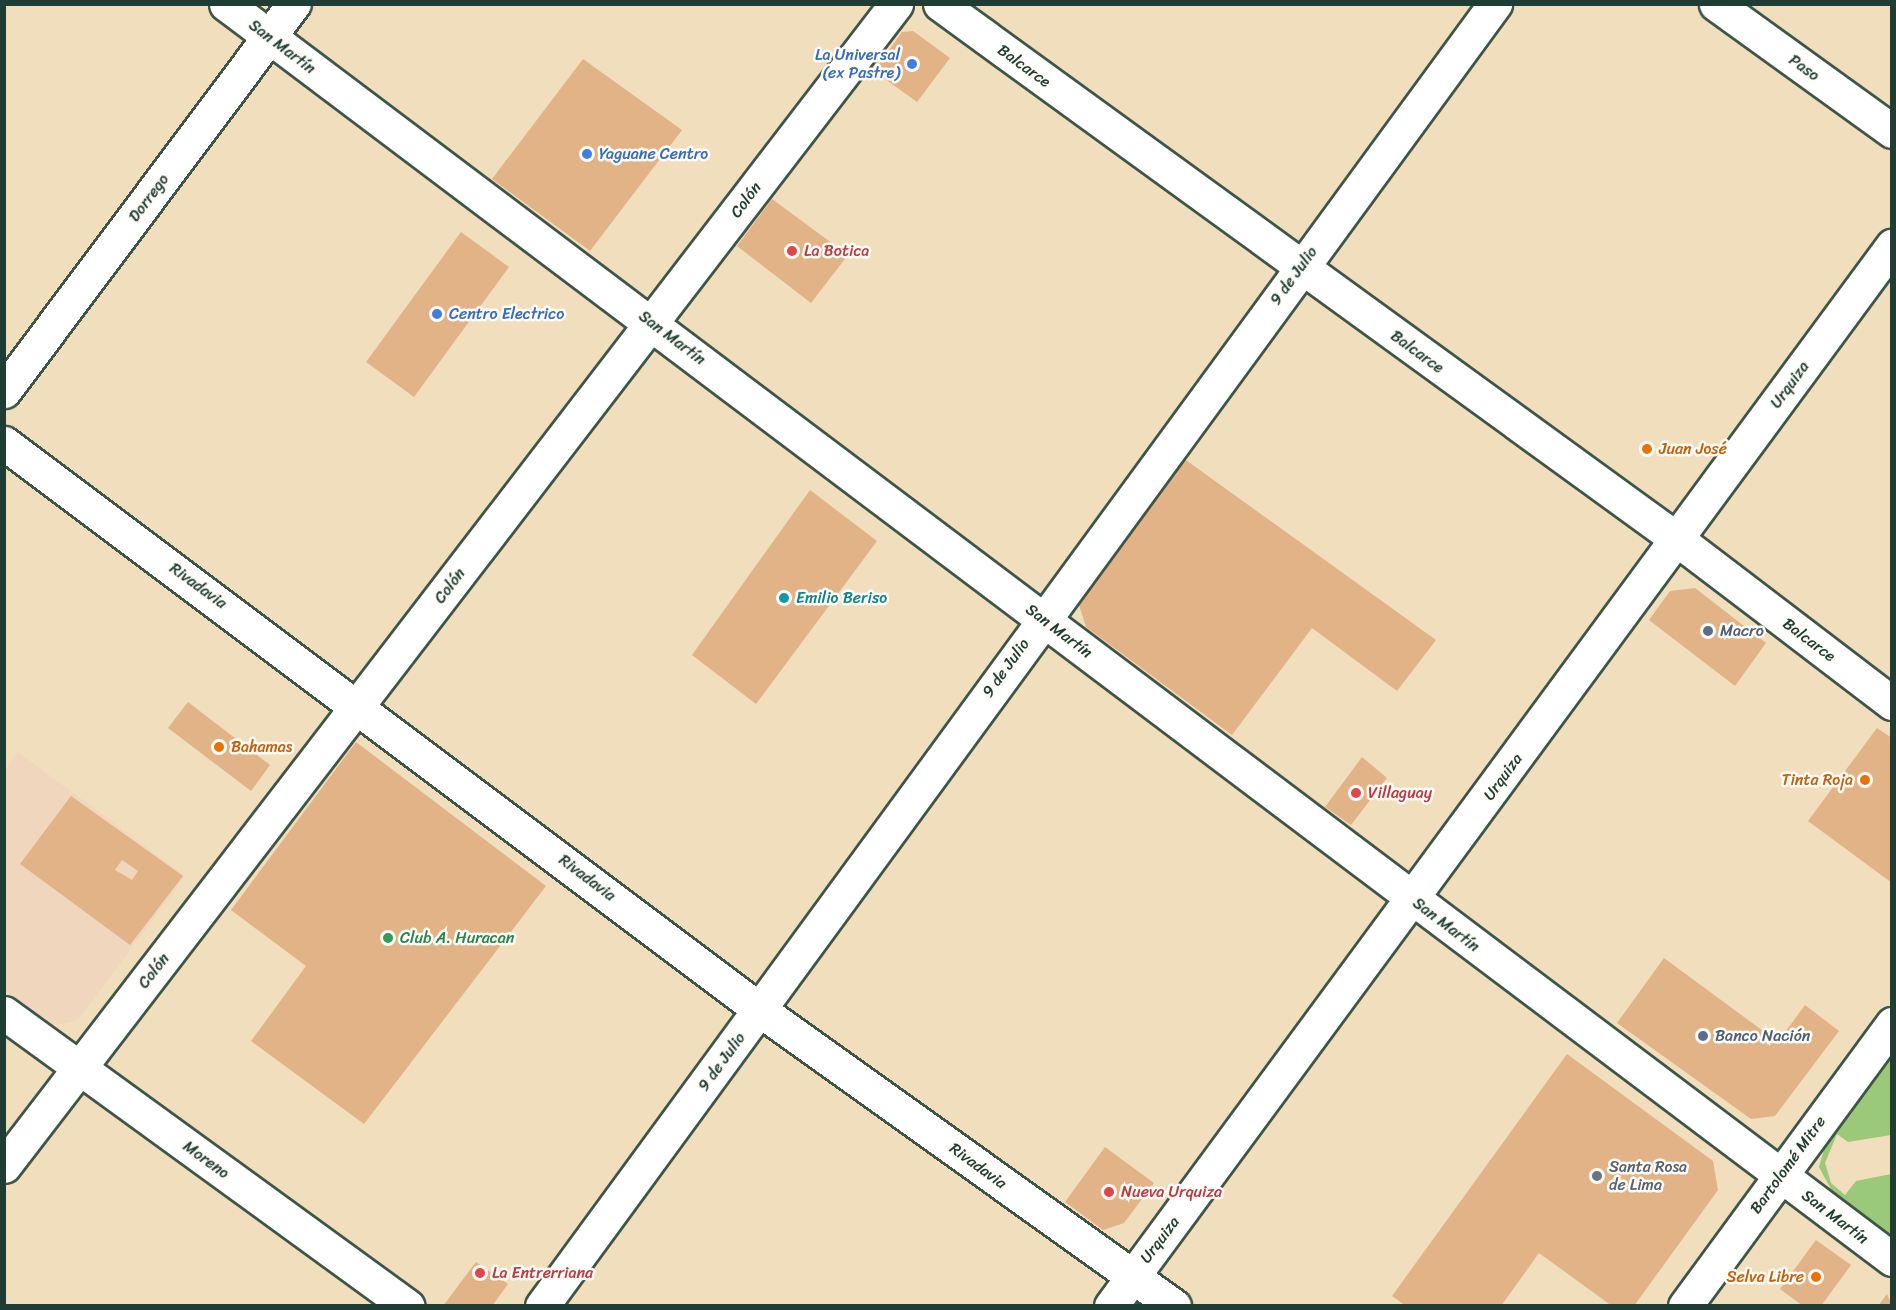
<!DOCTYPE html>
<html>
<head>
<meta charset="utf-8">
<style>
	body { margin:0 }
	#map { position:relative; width:1896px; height:1310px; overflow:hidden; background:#f0debc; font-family:Sriracha,sans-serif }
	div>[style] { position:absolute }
	.built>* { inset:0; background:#efd6bc }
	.green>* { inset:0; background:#99c979 }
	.building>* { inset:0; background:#e2b387 }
	.roads { filter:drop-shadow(2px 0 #3e5548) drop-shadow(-2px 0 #3e5548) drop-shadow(0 2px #3e5548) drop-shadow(0 -2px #3e5548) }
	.minor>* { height:33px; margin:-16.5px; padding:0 16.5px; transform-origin:16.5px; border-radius:16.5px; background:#fff }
	.major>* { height:33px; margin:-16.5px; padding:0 16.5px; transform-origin:16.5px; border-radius:16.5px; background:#fff }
	.dots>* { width:16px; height:16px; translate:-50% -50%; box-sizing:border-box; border:3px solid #fdfcf7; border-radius:50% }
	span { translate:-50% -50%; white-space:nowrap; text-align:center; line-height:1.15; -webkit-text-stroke:5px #fdfcf7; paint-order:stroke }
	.street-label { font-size:16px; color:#1f3d34 }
	.shop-label { font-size:16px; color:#366cbe }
	.right { translate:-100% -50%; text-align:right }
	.left { translate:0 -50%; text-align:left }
	.health-label { font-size:16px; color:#be3a42 }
	.food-label { font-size:16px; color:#c56008 }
	.culture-label { font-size:16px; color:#0d838f }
	.service-label { font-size:16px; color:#4e5e75 }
	.leisure-label { font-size:16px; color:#27864d }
	.worship-label { font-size:16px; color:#5b616d }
	.frame { position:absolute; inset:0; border:6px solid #1f3d34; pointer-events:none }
</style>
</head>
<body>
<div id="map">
	<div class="built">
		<i style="clip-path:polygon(18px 752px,185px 876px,78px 1020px,52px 1026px,5px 991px,5px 770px)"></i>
	</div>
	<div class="green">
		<i style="clip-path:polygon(1891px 1051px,1891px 1135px,1848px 1142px,1837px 1134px,1825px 1163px,1831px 1183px,1845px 1195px,1856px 1181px,1891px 1174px,1891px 1237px,1833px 1193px,1819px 1167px,1827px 1139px)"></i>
	</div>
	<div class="building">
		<i style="clip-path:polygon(913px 31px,950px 58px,917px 102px,874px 71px,902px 32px)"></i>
		<i style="clip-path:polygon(583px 59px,682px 130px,590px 251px,492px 179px)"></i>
		<i style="clip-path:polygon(772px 199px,848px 255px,811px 303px,737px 246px)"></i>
		<i style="clip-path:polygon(461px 232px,509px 267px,414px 397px,366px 362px)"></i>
		<i style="clip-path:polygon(1183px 458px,1436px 640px,1397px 691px,1312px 628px,1232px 735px,1086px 627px,1078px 602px)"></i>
		<i style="clip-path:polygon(810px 490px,877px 541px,756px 704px,692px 655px)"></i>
		<i style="clip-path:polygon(1695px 588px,1766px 643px,1735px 686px,1649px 620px,1670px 591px)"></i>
		<i style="clip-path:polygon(188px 702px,270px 765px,251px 791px,168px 728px)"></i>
		<i style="clip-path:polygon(1877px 728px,1892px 738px,1892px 883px,1808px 821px)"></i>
		<i style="clip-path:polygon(356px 742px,546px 886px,364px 1124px,251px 1041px,306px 966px,231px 910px)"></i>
		<i style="clip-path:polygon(1362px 757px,1387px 778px,1351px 825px,1325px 807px)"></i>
		<i style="clip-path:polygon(evenodd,71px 796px,183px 876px,130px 945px,20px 864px,71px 796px,122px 860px,138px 871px,132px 880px,115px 870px,122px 860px)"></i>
		<i style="clip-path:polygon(1664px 958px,1778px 1042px,1805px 1005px,1839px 1031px,1775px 1116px,1751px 1119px,1617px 1023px)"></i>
		<i style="clip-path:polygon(1567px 1054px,1713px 1161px,1718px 1190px,1634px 1306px,1612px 1306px,1539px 1253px,1501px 1306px,1406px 1306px,1392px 1296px)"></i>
		<i style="clip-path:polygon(1105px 1147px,1154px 1183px,1124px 1223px,1103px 1230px,1065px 1202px)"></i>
		<i style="clip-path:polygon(1816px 1240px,1851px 1265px,1821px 1306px,1803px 1306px,1780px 1289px)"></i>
		<i style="clip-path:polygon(476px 1262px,508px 1284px,492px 1306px,443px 1306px)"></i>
		<i style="clip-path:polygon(1887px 1294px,1892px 1306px,1878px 1306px)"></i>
	</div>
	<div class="roads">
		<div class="minor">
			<i style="left:1716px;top:4px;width:217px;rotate:35.8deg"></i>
			<i style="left:4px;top:391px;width:484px;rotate:-53.2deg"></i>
			<i style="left:4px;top:443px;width:945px;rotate:36.87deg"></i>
			<i style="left:760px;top:1010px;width:509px;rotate:35.56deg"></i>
			<i style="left:4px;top:1013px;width:499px;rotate:36deg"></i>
			<i style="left:4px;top:1166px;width:1465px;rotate:-52.49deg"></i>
			<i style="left:542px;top:1306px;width:1614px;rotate:-53.8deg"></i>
			<i style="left:1111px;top:1306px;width:1317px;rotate:-53.62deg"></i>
			<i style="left:1685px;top:1306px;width:350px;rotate:-53.7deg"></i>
		</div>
		<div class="major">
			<i style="left:226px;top:4px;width:2086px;rotate:36.99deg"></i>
			<i style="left:940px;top:4px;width:912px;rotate:35.99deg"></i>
			<i style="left:1678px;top:540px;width:269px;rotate:37.3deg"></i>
		</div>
	</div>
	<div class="dots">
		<i style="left:912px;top:64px;background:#3f7fe0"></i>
		<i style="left:587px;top:154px;background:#3f7fe0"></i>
		<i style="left:792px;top:251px;background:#e0444e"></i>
		<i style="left:437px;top:314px;background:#3f7fe0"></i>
		<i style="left:1647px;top:449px;background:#e8710a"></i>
		<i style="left:784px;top:598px;background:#0f9aa8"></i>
		<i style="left:1708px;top:631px;background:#5c6f8a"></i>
		<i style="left:219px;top:747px;background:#e8710a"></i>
		<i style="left:1865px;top:780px;background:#e8710a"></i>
		<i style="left:1356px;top:793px;background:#e0444e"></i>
		<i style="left:388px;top:938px;background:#2e9e5b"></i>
		<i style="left:1703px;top:1036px;background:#5c6f8a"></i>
		<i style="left:1597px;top:1176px;background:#6b7280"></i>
		<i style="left:1109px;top:1192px;background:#e0444e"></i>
		<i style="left:480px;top:1273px;background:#e0444e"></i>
		<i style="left:1816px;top:1277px;background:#e8710a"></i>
	</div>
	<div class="street-label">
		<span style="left:282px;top:47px;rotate:37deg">San Martín</span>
		<span style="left:1024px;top:66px;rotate:36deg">Balcarce</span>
		<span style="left:1804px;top:68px;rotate:36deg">Paso</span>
		<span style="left:149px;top:198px;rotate:-53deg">Dorrego</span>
		<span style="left:746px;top:200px;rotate:-53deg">Colón</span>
		<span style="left:1294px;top:276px;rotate:-54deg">9 de Julio</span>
		<span style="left:672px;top:338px;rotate:37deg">San Martín</span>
		<span style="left:1417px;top:352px;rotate:36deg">Balcarce</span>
		<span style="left:1790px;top:385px;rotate:-54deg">Urquiza</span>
		<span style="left:198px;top:586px;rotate:36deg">Rivadavia</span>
		<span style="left:450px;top:586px;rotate:-53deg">Colón</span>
		<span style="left:1059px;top:631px;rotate:37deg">San Martín</span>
		<span style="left:1809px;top:640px;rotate:37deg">Balcarce</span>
		<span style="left:1006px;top:668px;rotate:-54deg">9 de Julio</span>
		<span style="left:1503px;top:777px;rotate:-54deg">Urquiza</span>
		<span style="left:587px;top:878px;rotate:37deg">Rivadavia</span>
		<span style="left:1446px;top:925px;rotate:37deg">San Martín</span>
		<span style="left:154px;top:971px;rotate:-52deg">Colón</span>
		<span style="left:722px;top:1062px;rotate:-54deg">9 de Julio</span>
		<span style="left:206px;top:1160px;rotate:36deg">Moreno</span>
		<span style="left:1788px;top:1165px;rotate:-54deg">Bartolomé Mitre</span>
		<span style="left:978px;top:1166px;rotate:36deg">Rivadavia</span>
		<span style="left:1835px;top:1217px;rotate:37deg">San Martín</span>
		<span style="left:1160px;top:1240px;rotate:-53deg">Urquiza</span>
	</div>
	<div class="shop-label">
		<span class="right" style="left:900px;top:64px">La Universal<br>(ex Pastre)</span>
		<span class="left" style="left:599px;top:154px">Yaguane Centro</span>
		<span class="left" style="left:449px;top:314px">Centro Electrico</span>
	</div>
	<div class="health-label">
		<span class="left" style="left:804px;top:251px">La Botica</span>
		<span class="left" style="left:1368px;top:793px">Villaguay</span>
		<span class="left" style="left:1121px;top:1192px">Nueva Urquiza</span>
		<span class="left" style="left:492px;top:1273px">La Entrerriana</span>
	</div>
	<div class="food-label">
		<span class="left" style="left:1659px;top:449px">Juan José</span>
		<span class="left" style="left:231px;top:747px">Bahamas</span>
		<span class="right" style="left:1853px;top:780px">Tinta Roja</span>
		<span class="right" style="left:1804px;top:1277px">Selva Libre</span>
	</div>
	<div class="culture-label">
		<span class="left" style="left:796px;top:598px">Emilio Beriso</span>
	</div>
	<div class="service-label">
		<span class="left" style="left:1720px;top:631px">Macro</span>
		<span class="left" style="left:1715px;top:1036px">Banco Nación</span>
	</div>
	<div class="leisure-label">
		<span class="left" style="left:400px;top:938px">Club A. Huracan</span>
	</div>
	<div class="worship-label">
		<span class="left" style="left:1609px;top:1176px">Santa Rosa<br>de Lima</span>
	</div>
	<div class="frame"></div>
</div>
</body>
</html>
